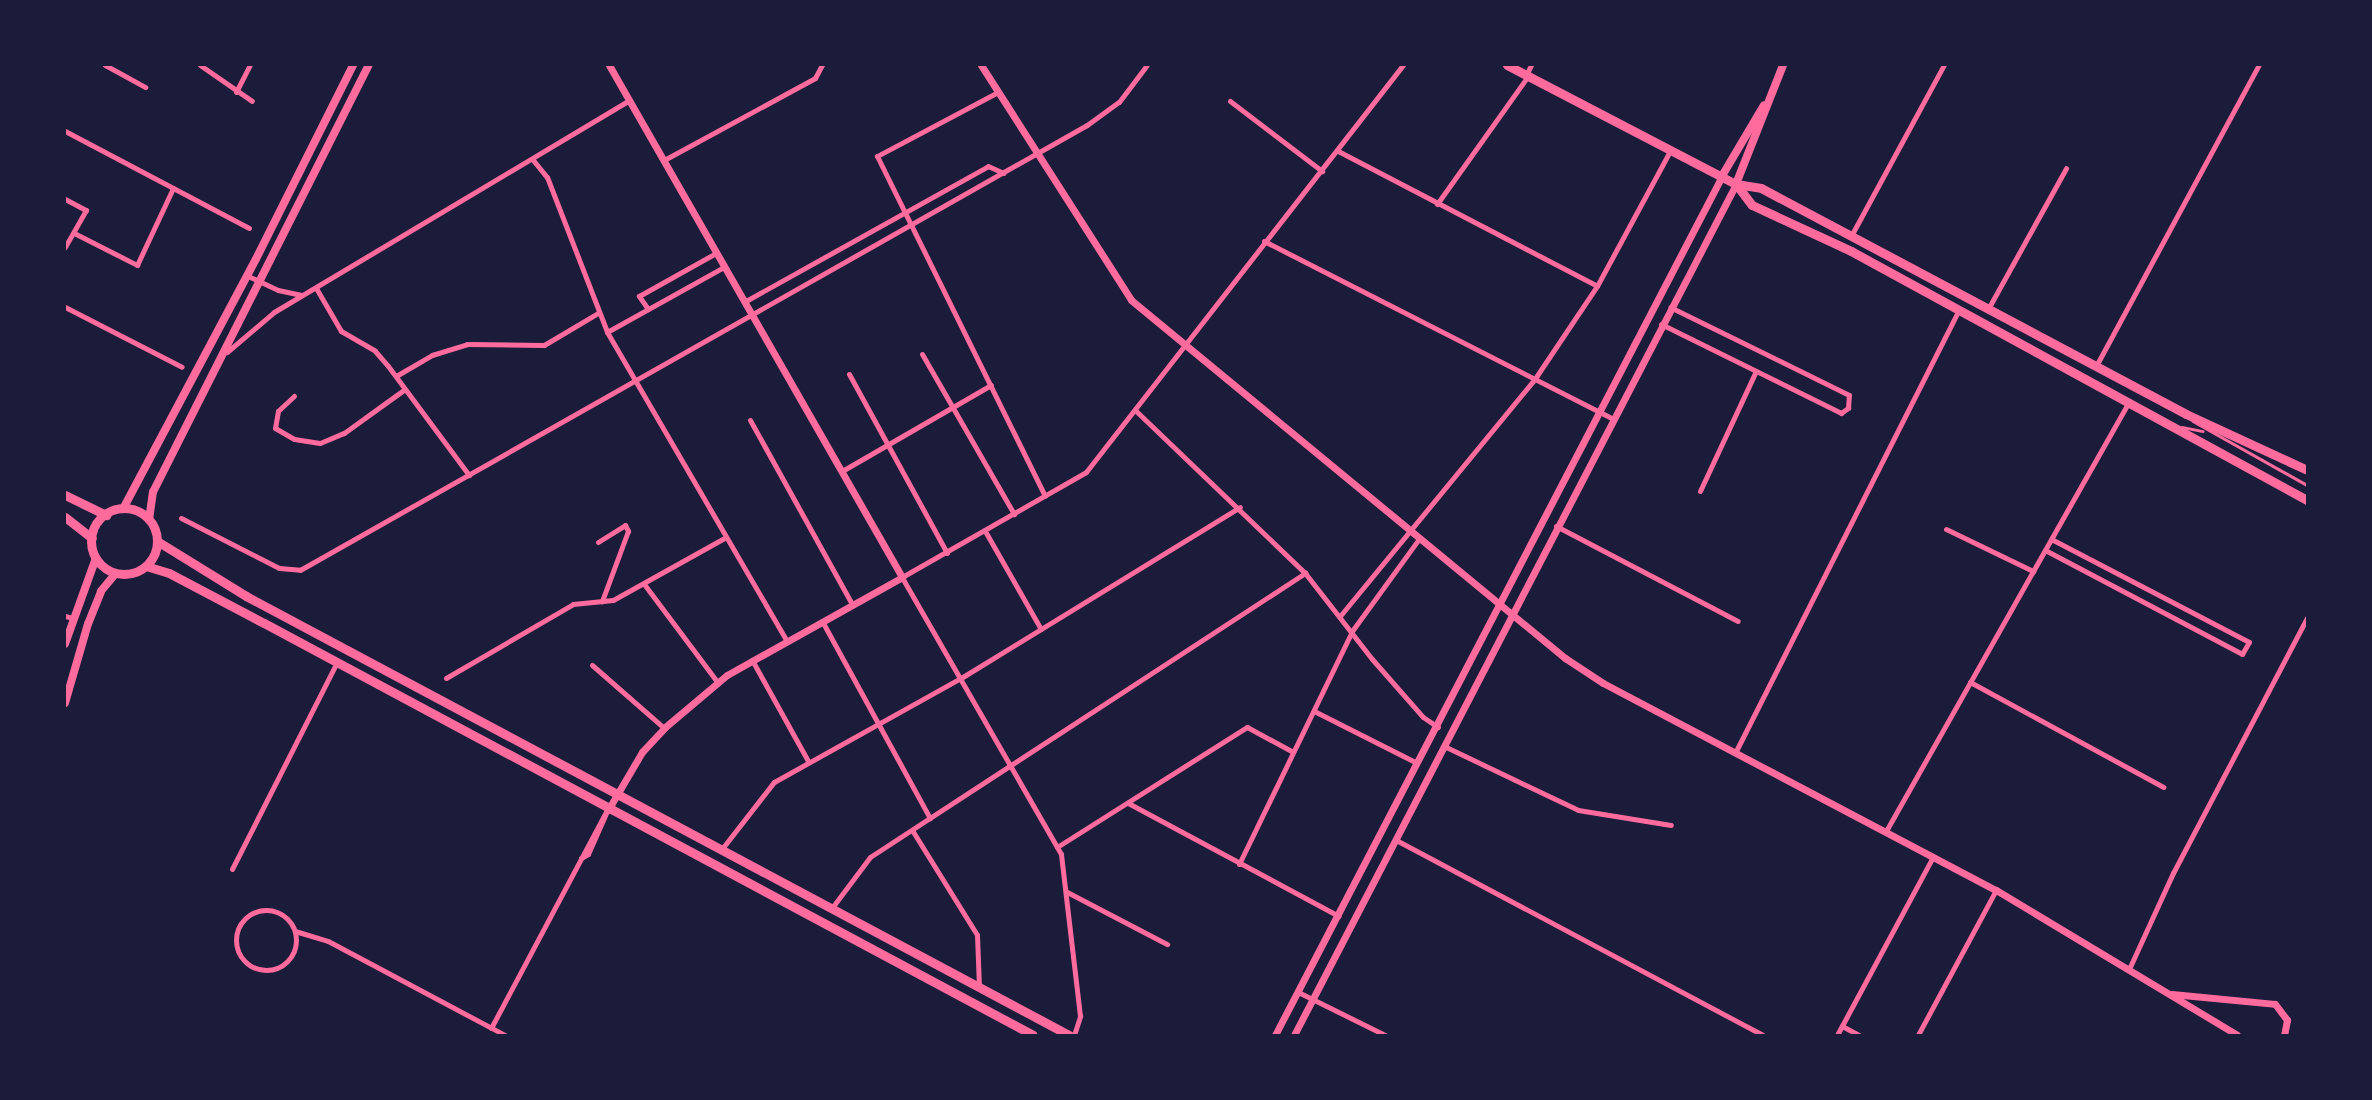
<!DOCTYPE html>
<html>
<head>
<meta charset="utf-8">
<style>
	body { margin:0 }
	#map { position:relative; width:2372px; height:1100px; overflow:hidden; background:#1b1b3a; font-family:"Nunito Sans",sans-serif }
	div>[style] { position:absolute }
	.service>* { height:2.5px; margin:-1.25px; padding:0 1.25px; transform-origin:1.25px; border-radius:1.25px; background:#ff6b9d }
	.pedestrian>* { height:4.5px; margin:-2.25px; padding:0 2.25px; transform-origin:2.25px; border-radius:2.25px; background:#ff6b9d }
	.minor>* { height:5px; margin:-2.5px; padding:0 2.5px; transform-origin:2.5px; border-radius:2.5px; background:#ff6b9d }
	.minor>.ring { margin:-2.5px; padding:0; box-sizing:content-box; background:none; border:5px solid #ff6b9d; border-radius:50% }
	.tertiary>* { height:7px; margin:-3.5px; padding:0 3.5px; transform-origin:3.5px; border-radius:3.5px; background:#ff6b9d }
	.secondary>* { height:8px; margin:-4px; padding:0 4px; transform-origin:4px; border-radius:4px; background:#ff6b9d }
	.primary>* { height:9px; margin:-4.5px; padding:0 4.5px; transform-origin:4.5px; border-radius:4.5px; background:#ff6b9d }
	.primary>.ring { margin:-4.5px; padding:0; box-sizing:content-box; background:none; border:9px solid #ff6b9d; border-radius:50% }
	span { translate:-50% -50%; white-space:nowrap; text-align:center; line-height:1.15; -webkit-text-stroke:5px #1b1b3a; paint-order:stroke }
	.frame { position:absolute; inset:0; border:66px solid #1b1b3a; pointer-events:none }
</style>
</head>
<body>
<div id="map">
	<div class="service">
		<i style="left:2193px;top:421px;width:131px;rotate:29.3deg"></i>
		<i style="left:2182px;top:427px;width:21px;rotate:11deg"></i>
	</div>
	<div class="pedestrian">
		<i style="left:1918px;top:1035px;width:165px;rotate:-61.7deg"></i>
	</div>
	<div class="minor">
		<i style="left:105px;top:65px;width:46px;rotate:28.8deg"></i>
		<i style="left:200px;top:65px;width:63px;rotate:34.7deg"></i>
		<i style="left:1526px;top:75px;width:11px;rotate:-63deg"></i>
		<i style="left:236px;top:92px;width:30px;rotate:-63deg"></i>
		<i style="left:998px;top:92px;width:137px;rotate:152.1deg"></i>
		<i style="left:877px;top:156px;width:379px;rotate:63.7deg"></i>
		<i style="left:1230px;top:101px;width:116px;rotate:37.3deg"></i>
		<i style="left:65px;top:131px;width:208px;rotate:27.8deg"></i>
		<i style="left:1338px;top:151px;width:292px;rotate:27.5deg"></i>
		<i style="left:533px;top:160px;width:22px;rotate:51deg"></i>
		<i style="left:547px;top:177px;width:166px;rotate:68.8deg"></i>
		<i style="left:607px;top:332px;width:356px;rotate:59.8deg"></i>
		<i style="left:664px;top:160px;width:172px;rotate:-28.5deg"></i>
		<i style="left:815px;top:78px;width:15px;rotate:-62deg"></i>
		<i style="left:65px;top:199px;width:24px;rotate:28deg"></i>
		<i style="left:86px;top:210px;width:43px;rotate:119.6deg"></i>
		<i style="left:1437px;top:204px;width:157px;rotate:-54.6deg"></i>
		<i style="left:74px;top:233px;width:71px;rotate:26.9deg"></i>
		<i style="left:137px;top:265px;width:85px;rotate:-64.9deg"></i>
		<i style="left:1851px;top:236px;width:195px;rotate:-61.5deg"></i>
		<i style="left:1264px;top:241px;width:390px;rotate:27deg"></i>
		<i style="left:248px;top:276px;width:33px;rotate:25deg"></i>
		<i style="left:278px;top:290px;width:24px;rotate:12deg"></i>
		<i style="left:316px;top:288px;width:50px;rotate:59.8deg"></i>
		<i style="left:341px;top:331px;width:39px;rotate:30deg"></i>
		<i style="left:375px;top:351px;width:20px;rotate:49deg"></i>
		<i style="left:388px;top:366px;width:136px;rotate:53.4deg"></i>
		<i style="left:744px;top:302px;width:279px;rotate:-29.1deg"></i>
		<i style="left:988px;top:166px;width:17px;rotate:24deg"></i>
		<i style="left:65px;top:307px;width:131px;rotate:27.1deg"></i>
		<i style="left:648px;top:309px;width:16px;rotate:-125deg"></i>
		<i style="left:639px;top:296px;width:88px;rotate:-29.2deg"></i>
		<i style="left:1988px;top:309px;width:161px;rotate:-61deg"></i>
		<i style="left:1661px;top:324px;width:201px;rotate:26.3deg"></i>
		<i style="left:1841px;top:413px;width:9px;rotate:-36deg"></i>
		<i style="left:1848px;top:408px;width:13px;rotate:-86deg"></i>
		<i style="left:1849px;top:395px;width:199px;rotate:-153.8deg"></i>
		<i style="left:607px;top:332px;width:134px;rotate:-29.1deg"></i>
		<i style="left:227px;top:352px;width:62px;rotate:-40.4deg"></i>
		<i style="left:274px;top:312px;width:414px;rotate:-30.8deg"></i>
		<i style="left:922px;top:354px;width:185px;rotate:60.1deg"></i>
		<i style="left:2096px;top:366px;width:342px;rotate:-61.6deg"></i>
		<i style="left:849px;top:374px;width:204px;rotate:61.3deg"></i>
		<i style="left:396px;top:376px;width:42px;rotate:-30.3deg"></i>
		<i style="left:432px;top:355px;width:37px;rotate:-17deg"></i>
		<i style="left:467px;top:344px;width:77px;rotate:0.7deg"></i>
		<i style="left:544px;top:345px;width:63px;rotate:-30.7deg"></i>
		<i style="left:294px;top:396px;width:22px;rotate:137deg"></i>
		<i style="left:278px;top:411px;width:17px;rotate:100deg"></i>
		<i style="left:275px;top:428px;width:22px;rotate:30deg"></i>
		<i style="left:294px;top:439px;width:26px;rotate:9deg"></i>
		<i style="left:320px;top:443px;width:26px;rotate:-23deg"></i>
		<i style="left:344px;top:433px;width:75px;rotate:-35.8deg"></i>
		<i style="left:1135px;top:410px;width:236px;rotate:43.8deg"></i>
		<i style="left:1305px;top:573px;width:109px;rotate:52.1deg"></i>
		<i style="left:1372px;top:659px;width:77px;rotate:48.7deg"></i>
		<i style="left:1423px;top:717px;width:18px;rotate:34deg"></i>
		<i style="left:750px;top:420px;width:210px;rotate:61deg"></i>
		<i style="left:842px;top:471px;width:172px;rotate:-30deg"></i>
		<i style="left:1700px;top:491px;width:132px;rotate:-65deg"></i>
		<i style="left:181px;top:518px;width:110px;rotate:27deg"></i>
		<i style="left:279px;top:568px;width:21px;rotate:5deg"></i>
		<i style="left:300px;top:570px;width:904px;rotate:-29.49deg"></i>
		<i style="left:1087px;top:125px;width:39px;rotate:-36deg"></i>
		<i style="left:1119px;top:102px;width:46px;rotate:-52.9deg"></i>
		<i style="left:1556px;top:526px;width:205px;rotate:27.6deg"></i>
		<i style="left:1946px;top:529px;width:97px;rotate:25.8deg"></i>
		<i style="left:985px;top:531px;width:113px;rotate:60.3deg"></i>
		<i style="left:598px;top:542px;width:32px;rotate:-32deg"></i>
		<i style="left:625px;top:525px;width:7px;rotate:63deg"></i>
		<i style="left:628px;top:531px;width:75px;rotate:110.4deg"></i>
		<i style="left:2045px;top:550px;width:223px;rotate:27.8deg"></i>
		<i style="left:2242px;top:654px;width:14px;rotate:-60deg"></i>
		<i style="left:2249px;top:642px;width:223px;rotate:-152.5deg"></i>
		<i style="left:644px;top:584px;width:124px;rotate:53.2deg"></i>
		<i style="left:65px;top:616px;width:8px;rotate:14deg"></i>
		<i style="left:1340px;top:616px;width:306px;rotate:-50.6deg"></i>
		<i style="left:1534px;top:380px;width:113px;rotate:-56.2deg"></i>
		<i style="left:1597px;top:286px;width:156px;rotate:-61.6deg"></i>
		<i style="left:822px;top:621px;width:225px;rotate:61.3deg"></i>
		<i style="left:752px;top:660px;width:115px;rotate:61deg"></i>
		<i style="left:592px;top:665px;width:96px;rotate:41.2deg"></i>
		<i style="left:446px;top:678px;width:147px;rotate:-30.2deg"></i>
		<i style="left:573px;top:604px;width:40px;rotate:-5.7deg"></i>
		<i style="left:613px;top:600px;width:129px;rotate:-29.1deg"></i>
		<i style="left:1970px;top:682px;width:220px;rotate:28.5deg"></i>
		<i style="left:1314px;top:711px;width:115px;rotate:26.8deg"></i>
		<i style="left:1446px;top:747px;width:146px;rotate:25.5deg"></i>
		<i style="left:1578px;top:810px;width:94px;rotate:9.2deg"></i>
		<i style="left:1735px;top:753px;width:497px;rotate:-63.2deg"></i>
		<i style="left:1128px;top:803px;width:239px;rotate:28.2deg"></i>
		<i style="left:912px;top:830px;width:123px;rotate:58.2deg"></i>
		<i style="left:977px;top:935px;width:52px;rotate:87.8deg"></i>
		<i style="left:1886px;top:831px;width:493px;rotate:-60.5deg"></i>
		<i style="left:1396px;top:840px;width:415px;rotate:28deg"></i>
		<i style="left:1057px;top:847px;width:225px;rotate:-32.3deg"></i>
		<i style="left:1247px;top:727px;width:52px;rotate:28.5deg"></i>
		<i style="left:721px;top:850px;width:86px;rotate:-52.1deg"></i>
		<i style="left:774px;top:782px;width:214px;rotate:-29.1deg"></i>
		<i style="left:961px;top:678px;width:327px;rotate:-31.5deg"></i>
		<i style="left:581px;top:858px;width:8px;rotate:-30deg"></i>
		<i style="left:588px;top:854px;width:47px;rotate:-66.2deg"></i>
		<i style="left:1239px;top:864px;width:259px;rotate:-64.1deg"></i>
		<i style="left:1352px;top:631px;width:112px;rotate:-54deg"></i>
		<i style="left:232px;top:869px;width:232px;rotate:-63.1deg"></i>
		<i style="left:1067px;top:892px;width:113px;rotate:27.5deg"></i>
		<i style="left:831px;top:909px;width:65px;rotate:-53.1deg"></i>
		<i style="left:870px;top:857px;width:520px;rotate:-33.14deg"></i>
		<i class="ring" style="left:236px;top:910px;width:55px;height:55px"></i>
		<i style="left:295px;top:931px;width:34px;rotate:17deg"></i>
		<i style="left:328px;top:941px;width:200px;rotate:28deg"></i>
		<i style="left:2129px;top:969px;width:106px;rotate:-65.4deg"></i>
		<i style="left:2173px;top:873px;width:288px;rotate:-62.3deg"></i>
		<i style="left:1298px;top:992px;width:97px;rotate:26.3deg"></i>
		<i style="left:1842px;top:1026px;width:19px;rotate:28deg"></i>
		<i style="left:491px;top:1028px;width:247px;rotate:-62deg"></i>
		<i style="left:1074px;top:1035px;width:20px;rotate:-72deg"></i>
		<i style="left:1080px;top:1016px;width:163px;rotate:-96.7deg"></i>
		<i style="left:1061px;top:854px;width:319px;rotate:-119.9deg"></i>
		<i style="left:902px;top:577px;width:212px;rotate:-29.7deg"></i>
		<i style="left:1086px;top:472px;width:516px;rotate:-52.09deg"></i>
		<i style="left:1837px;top:1035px;width:202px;rotate:-61.7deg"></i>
	</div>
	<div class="tertiary">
		<i style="left:981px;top:65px;width:279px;rotate:57.4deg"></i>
		<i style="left:1131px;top:300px;width:563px;rotate:39.52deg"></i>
		<i style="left:1565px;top:658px;width:45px;rotate:33.3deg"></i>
		<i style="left:1603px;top:683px;width:444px;rotate:27.8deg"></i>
		<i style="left:1996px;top:890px;width:281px;rotate:31deg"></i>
		<i style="left:608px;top:810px;width:67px;rotate:-59.6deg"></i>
		<i style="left:642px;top:752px;width:33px;rotate:-47deg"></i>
		<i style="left:664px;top:728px;width:82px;rotate:-40.1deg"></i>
		<i style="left:727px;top:675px;width:201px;rotate:-29.2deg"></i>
		<i style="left:902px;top:577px;width:590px;rotate:-119.78deg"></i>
		<i style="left:2172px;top:994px;width:103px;rotate:5.5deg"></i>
		<i style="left:2275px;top:1004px;width:20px;rotate:53deg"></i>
		<i style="left:2287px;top:1020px;width:15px;rotate:101deg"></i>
		<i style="left:1275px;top:1035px;width:968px;rotate:-62.51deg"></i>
		<i style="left:1294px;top:1035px;width:959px;rotate:-62.55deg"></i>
	</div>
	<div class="secondary">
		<i style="left:1722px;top:176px;width:82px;rotate:-59.4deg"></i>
		<i style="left:1736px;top:184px;width:128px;rotate:-68.4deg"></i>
		<i style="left:123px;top:509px;width:283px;rotate:-62deg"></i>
		<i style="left:256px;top:259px;width:217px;rotate:-63.4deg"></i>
		<i style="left:149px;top:520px;width:28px;rotate:-82deg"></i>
		<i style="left:153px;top:492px;width:479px;rotate:-63.2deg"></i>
		<i style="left:65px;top:644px;width:91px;rotate:-70.2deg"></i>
		<i style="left:65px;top:703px;width:82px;rotate:-73.8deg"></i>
		<i style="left:88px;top:624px;width:35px;rotate:-68deg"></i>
		<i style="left:101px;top:591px;width:23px;rotate:-50deg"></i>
	</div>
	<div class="primary">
		<i style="left:1507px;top:65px;width:258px;rotate:27.5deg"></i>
		<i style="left:1736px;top:184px;width:25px;rotate:9deg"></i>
		<i style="left:1761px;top:188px;width:481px;rotate:28deg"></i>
		<i style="left:2186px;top:414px;width:133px;rotate:24.8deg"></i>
		<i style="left:1736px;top:184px;width:26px;rotate:53deg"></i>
		<i style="left:1752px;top:205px;width:109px;rotate:24.9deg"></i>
		<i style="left:1851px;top:251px;width:520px;rotate:28.64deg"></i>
		<i style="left:65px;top:495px;width:46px;rotate:26deg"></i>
		<i class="ring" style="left:91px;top:508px;width:57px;height:57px"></i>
		<i style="left:65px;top:517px;width:34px;rotate:38deg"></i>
		<i style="left:157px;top:541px;width:105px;rotate:31.7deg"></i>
		<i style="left:246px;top:596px;width:933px;rotate:28.08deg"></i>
		<i style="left:146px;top:566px;width:24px;rotate:17deg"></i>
		<i style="left:169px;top:573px;width:107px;rotate:27.8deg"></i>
		<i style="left:264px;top:623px;width:872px;rotate:28.18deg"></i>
	</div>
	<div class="frame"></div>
</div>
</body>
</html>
